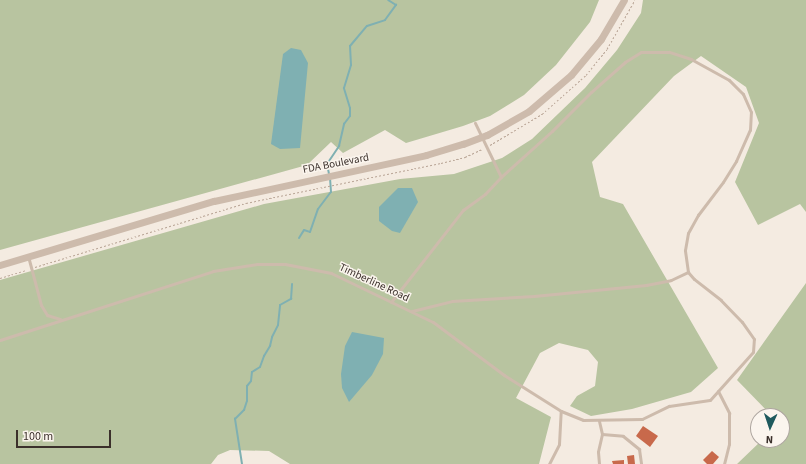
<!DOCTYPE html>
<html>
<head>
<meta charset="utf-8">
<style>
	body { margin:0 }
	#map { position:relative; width:806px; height:464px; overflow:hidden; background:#f4ebe1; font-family:"Source Sans 3",sans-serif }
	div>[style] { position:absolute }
	.green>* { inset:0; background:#b8c4a0 }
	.water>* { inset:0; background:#7fb0b2 }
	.stream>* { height:2px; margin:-1px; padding:0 1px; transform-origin:1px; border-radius:1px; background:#7fb0b2 }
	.building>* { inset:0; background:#c8694b }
	.path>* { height:1px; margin-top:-0.5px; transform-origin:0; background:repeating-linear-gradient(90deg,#b9a596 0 2px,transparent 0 4px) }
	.service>* { height:3px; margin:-1.5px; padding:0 1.5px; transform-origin:1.5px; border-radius:1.5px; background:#cdbbac }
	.tertiary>* { height:7px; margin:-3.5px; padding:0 3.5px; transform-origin:3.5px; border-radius:3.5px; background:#cdbbac }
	span { translate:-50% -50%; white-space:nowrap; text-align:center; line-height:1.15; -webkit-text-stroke:3px #fbf5ee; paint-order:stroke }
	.street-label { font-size:11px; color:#3b302b }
	.north { position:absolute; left:750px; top:408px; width:40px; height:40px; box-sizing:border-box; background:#fbf5ee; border:1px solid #aea6a0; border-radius:50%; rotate:183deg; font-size:11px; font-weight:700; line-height:16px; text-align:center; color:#3b302b }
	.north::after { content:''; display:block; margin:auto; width:14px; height:18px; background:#1f5a5e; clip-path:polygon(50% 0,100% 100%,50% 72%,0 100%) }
	.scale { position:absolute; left:16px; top:430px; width:95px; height:18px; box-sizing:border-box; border:2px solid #3b302b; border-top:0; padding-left:5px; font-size:12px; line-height:14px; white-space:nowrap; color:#3b302b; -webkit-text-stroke:3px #fbf5ee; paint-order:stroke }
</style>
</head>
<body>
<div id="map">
	<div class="green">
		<i style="clip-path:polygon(0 0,599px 0,590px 22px,556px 65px,524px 95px,490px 116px,463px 126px,406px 143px,385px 130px,343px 153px,331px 142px,307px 165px,0 250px)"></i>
		<i style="clip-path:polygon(643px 0,806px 0,806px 212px,800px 204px,758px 225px,735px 182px,759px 123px,746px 87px,701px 56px,674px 76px,592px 162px,600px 197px,623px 204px,718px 368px,691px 392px,632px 409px,591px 416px,570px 406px,577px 396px,595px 386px,598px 362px,588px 350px,559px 343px,540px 353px,516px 398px,551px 417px,539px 464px,290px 464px,269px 451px,230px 450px,218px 455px,211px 464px,0 464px,0 280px,264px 204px,400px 179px,454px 174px,502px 158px,532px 139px,585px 88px,617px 50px,641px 13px)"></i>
		<i style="clip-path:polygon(806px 283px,806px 464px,737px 464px,762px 440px,782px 440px,782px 416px,772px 416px,737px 380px)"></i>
	</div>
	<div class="water">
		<i style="clip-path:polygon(291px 48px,301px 50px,308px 63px,300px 148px,280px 149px,271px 144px,283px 54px)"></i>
		<i style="clip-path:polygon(398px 188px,412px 188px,418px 202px,400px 233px,392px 231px,379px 221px,379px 207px)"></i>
		<i style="clip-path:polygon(352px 332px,384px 338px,383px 354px,372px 375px,349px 402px,342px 388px,341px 374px,345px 346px)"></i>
	</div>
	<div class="stream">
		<i style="left:329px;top:174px;width:10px;rotate:-101deg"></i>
		<i style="left:327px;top:164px;width:22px;rotate:-56deg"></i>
		<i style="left:339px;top:146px;width:23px;rotate:-77deg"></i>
		<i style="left:344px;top:124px;width:10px;rotate:-53deg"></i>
		<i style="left:350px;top:116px;width:8px;rotate:-90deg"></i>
		<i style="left:350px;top:108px;width:21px;rotate:-107deg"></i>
		<i style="left:344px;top:88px;width:24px;rotate:-73deg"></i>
		<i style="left:351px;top:65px;width:19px;rotate:-93deg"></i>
		<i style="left:350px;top:46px;width:26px;rotate:-50deg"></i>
		<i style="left:367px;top:26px;width:19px;rotate:-18deg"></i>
		<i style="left:385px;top:20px;width:19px;rotate:-54deg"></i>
		<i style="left:396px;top:5px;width:9px;rotate:-148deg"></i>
		<i style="left:299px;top:238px;width:9px;rotate:-58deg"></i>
		<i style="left:304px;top:230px;width:6px;rotate:18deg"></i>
		<i style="left:310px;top:232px;width:24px;rotate:-71deg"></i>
		<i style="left:318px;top:209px;width:21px;rotate:-53deg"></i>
		<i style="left:331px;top:192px;width:14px;rotate:-94deg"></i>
		<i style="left:242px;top:464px;width:46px;rotate:-98.8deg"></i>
		<i style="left:235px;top:419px;width:13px;rotate:-45deg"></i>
		<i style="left:244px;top:410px;width:9px;rotate:-72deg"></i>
		<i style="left:247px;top:401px;width:15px;rotate:-90deg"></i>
		<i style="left:247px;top:386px;width:6px;rotate:-51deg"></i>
		<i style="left:251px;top:381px;width:9px;rotate:-84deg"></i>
		<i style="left:252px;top:372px;width:9px;rotate:-32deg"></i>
		<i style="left:260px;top:367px;width:12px;rotate:-70deg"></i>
		<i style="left:264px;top:356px;width:12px;rotate:-59deg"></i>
		<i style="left:270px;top:346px;width:9px;rotate:-77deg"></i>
		<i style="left:272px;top:337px;width:13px;rotate:-63deg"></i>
		<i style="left:278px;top:325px;width:20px;rotate:-84deg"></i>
		<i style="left:280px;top:305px;width:13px;rotate:-29deg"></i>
		<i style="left:291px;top:299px;width:15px;rotate:-86deg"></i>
	</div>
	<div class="building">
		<i style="clip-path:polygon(643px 426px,658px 436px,650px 447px,636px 436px)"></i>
		<i style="clip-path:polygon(712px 451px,719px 457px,713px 464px,707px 464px,703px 460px)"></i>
		<i style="clip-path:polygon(634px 455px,635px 464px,628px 464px,627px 456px)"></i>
		<i style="clip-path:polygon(624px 460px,624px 464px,613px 464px,612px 461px)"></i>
	</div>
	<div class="path">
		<i style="left:490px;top:145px;width:61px;rotate:-30.8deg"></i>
		<i style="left:542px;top:114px;width:59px;rotate:-41.6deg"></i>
		<i style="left:586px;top:75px;width:33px;rotate:-51deg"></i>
		<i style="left:607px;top:49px;width:56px;rotate:-60.3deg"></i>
		<i style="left:35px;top:267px;width:220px;rotate:-16.9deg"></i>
		<i style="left:246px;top:203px;width:199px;rotate:-11.6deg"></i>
		<i style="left:441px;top:163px;width:25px;rotate:-14deg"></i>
		<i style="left:465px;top:157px;width:19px;rotate:-25deg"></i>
		<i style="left:0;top:278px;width:27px;rotate:-17deg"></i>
	</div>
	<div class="service">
		<i style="left:28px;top:256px;width:51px;rotate:75.1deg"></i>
		<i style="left:41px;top:305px;width:12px;rotate:59deg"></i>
		<i style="left:47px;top:315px;width:14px;rotate:17deg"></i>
		<i style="left:391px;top:302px;width:117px;rotate:-52deg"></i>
		<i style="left:463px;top:210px;width:27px;rotate:-36deg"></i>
		<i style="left:485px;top:194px;width:23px;rotate:-47deg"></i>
		<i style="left:412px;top:311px;width:41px;rotate:-14deg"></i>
		<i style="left:452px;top:301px;width:82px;rotate:-3.5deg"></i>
		<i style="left:534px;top:296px;width:113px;rotate:-5.6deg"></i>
		<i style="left:646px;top:285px;width:25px;rotate:-11deg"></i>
		<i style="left:671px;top:280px;width:19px;rotate:-25deg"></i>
		<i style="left:0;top:340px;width:224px;rotate:-17.9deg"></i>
		<i style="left:213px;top:271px;width:45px;rotate:-9deg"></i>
		<i style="left:257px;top:264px;width:28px"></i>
		<i style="left:285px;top:264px;width:47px;rotate:11.1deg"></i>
		<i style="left:331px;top:273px;width:113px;rotate:25.7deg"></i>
		<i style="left:433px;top:322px;width:89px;rotate:36.7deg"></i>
		<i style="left:504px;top:375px;width:67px;rotate:32.3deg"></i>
		<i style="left:561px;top:411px;width:24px;rotate:22deg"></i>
		<i style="left:583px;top:420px;width:59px;rotate:-1deg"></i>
		<i style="left:642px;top:419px;width:30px;rotate:-26deg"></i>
		<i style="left:669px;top:406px;width:41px;rotate:-8.3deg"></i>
		<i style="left:710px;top:400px;width:64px;rotate:-48.1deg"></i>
		<i style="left:753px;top:352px;width:13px;rotate:-86deg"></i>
		<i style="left:754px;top:339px;width:21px;rotate:-125deg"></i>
		<i style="left:742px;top:322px;width:30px;rotate:-134deg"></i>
		<i style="left:721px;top:300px;width:34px;rotate:-142deg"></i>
		<i style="left:694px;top:279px;width:9px;rotate:-131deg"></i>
		<i style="left:688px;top:272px;width:22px;rotate:-98deg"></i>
		<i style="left:685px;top:250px;width:17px;rotate:-80deg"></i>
		<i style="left:688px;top:233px;width:21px;rotate:-61deg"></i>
		<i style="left:698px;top:215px;width:41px;rotate:-52.9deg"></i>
		<i style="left:723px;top:182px;width:25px;rotate:-58deg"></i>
		<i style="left:736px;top:161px;width:34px;rotate:-66deg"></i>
		<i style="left:750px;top:130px;width:18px;rotate:-87deg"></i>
		<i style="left:751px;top:112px;width:20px;rotate:-114deg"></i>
		<i style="left:743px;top:94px;width:20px;rotate:-135deg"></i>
		<i style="left:729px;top:80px;width:43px;rotate:-151.1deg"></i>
		<i style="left:691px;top:59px;width:23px;rotate:-162deg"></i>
		<i style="left:669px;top:52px;width:28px;rotate:180deg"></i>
		<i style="left:641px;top:52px;width:19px;rotate:148deg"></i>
		<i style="left:625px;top:62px;width:45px;rotate:138.6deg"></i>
		<i style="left:591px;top:92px;width:55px;rotate:135deg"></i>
		<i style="left:552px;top:131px;width:69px;rotate:138deg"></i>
		<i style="left:501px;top:177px;width:60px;rotate:-115.7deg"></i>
		<i style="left:718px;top:391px;width:25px;rotate:63deg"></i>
		<i style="left:729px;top:413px;width:31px;rotate:90deg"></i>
		<i style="left:729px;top:444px;width:21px;rotate:104deg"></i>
		<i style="left:599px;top:421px;width:13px;rotate:77deg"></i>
		<i style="left:602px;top:434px;width:18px;rotate:103deg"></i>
		<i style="left:598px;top:452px;width:12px;rotate:85deg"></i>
		<i style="left:602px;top:434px;width:21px;rotate:5deg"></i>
		<i style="left:623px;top:436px;width:21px;rotate:39deg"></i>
		<i style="left:639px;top:449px;width:15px;rotate:82deg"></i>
		<i style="left:549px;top:464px;width:22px;rotate:-63deg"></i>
		<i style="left:559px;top:444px;width:33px;rotate:-87deg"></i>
	</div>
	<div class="tertiary">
		<i style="left:0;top:265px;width:223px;rotate:-16.7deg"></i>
		<i style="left:214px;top:201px;width:217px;rotate:-12.2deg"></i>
		<i style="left:426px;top:155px;width:39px;rotate:-17deg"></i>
		<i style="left:463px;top:144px;width:26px;rotate:-21deg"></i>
		<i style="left:487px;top:135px;width:48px;rotate:-29.7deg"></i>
		<i style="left:529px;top:111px;width:55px;rotate:-40.6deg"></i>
		<i style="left:571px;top:75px;width:47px;rotate:-50.2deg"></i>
		<i style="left:601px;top:39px;width:45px;rotate:-59.5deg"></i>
	</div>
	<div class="street-label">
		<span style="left:336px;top:164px;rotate:-11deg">FDA Boulevard</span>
		<span style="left:374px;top:283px;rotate:25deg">Timberline Road</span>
	</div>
	<div class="north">N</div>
	<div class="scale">100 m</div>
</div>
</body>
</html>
